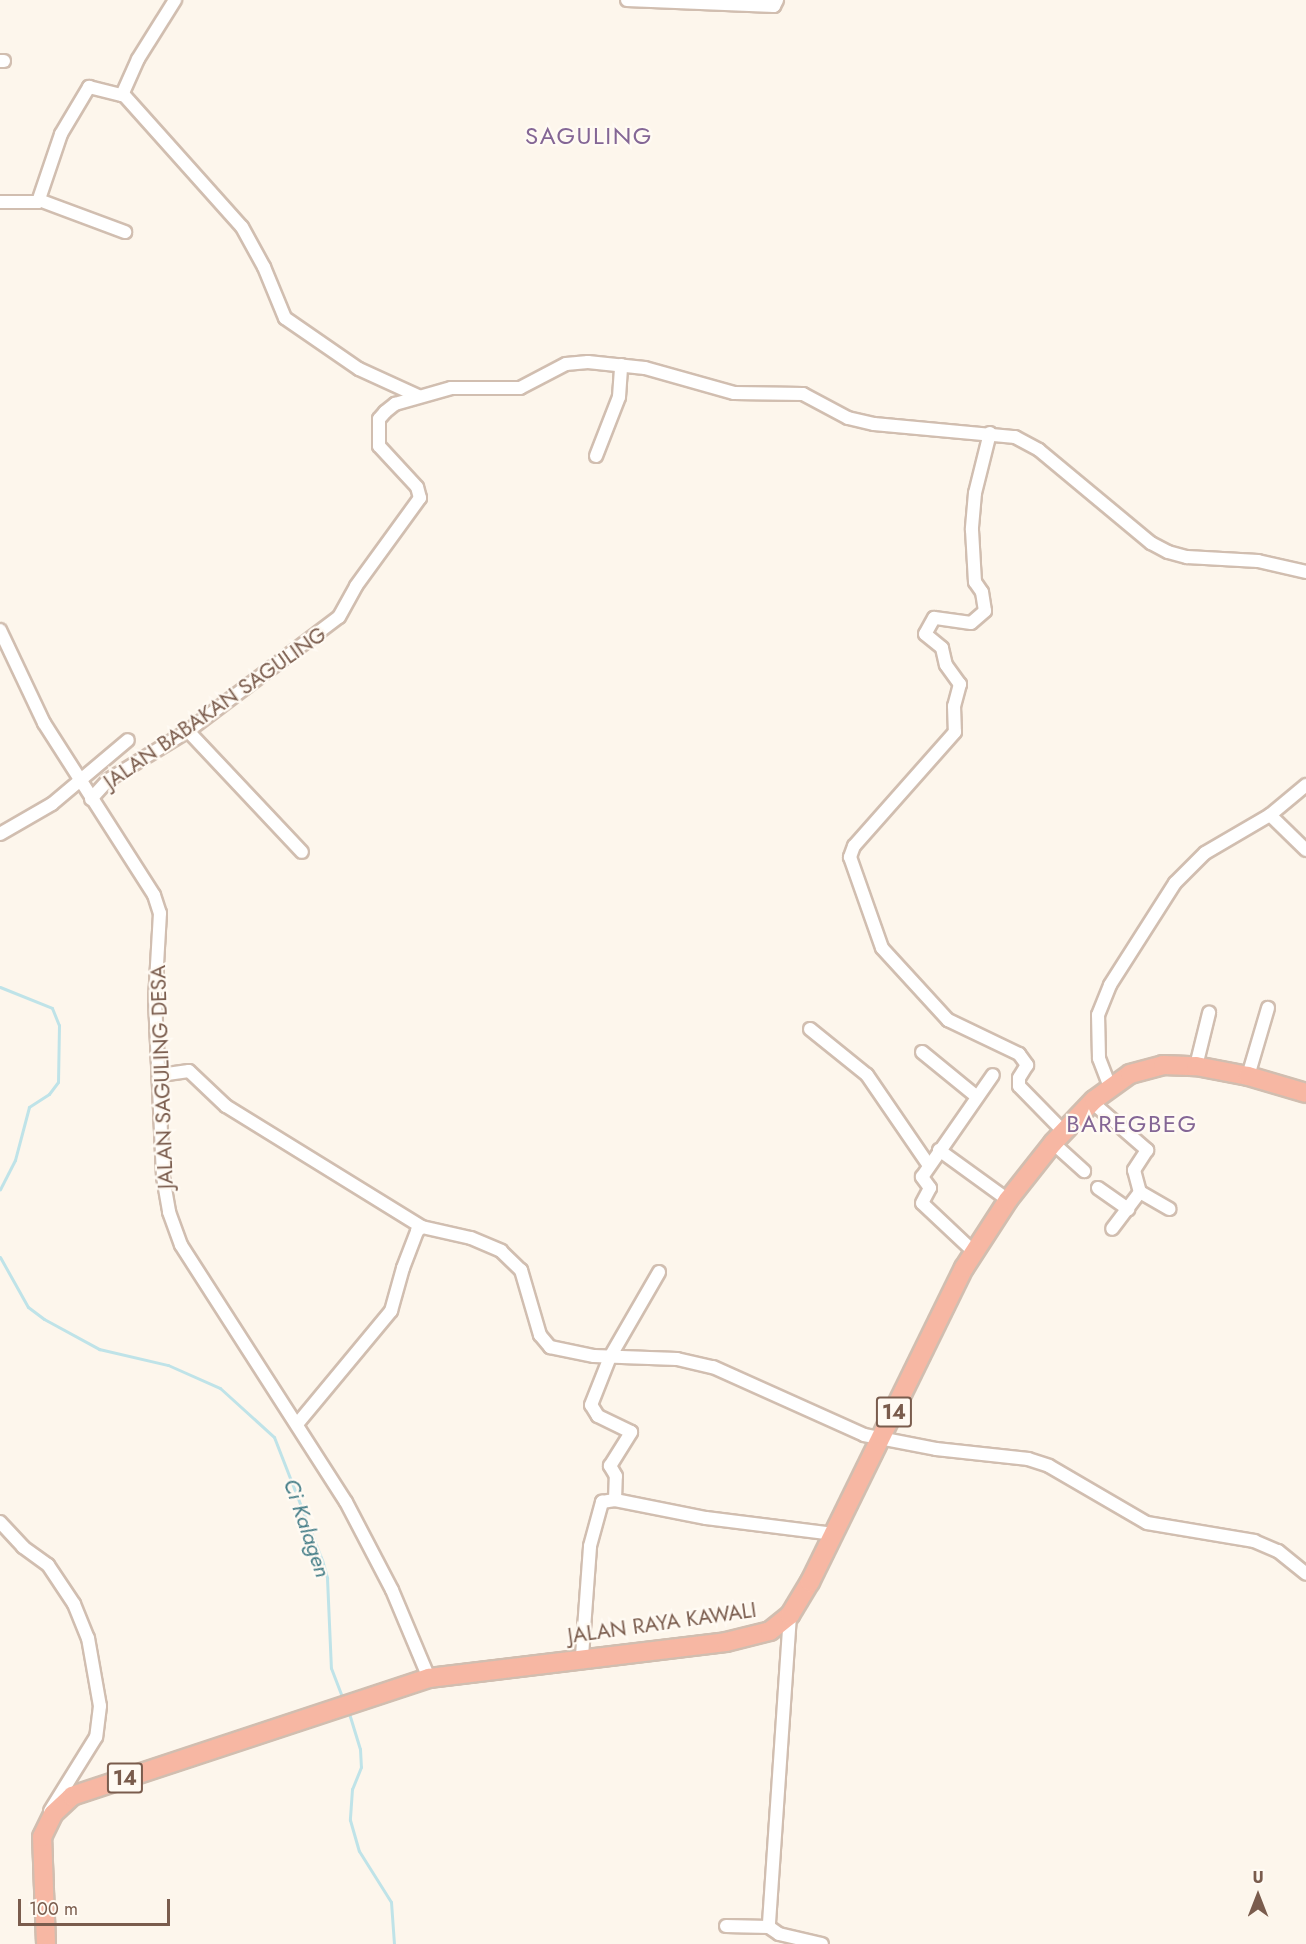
<!DOCTYPE html>
<html>
<head>
<meta charset="utf-8">
<style>
	body { margin:0 }
	#map { position:relative; width:1306px; height:1944px; overflow:hidden; background:#fdf6ec; font-family:Jost,sans-serif }
	div>[style] { position:absolute }
	.stream>* { height:3px; margin:-1.5px; padding:0 1.5px; transform-origin:1.5px; border-radius:1.5px; background:#bfe3e8 }
	.roads { filter:drop-shadow(2px 0 #d1beb0) drop-shadow(-2px 0 #d1beb0) drop-shadow(0 2px #d1beb0) drop-shadow(0 -2px #d1beb0) }
	.minor>* { height:12px; margin:-6px; padding:0 6px; transform-origin:6px; border-radius:6px; background:#fff }
	.highway>* { height:18px; margin:-9px; padding:0 9px; transform-origin:9px; border-radius:9px; background:#f7b7a3 }
	span { translate:-50% -50%; white-space:nowrap; text-align:center; line-height:1.15; -webkit-text-stroke:4.5px #fffaf3; paint-order:stroke }
	.shield-label span { padding:2px 4px; background:#fffaf3; border:2px solid; border-radius:4px; -webkit-text-stroke-width:0 }
	.shield-label { font-size:20px; color:#7a5c4d; font-weight:700 }
	.street-label { font-size:21px; color:#7a5c4d }
	.water-label { font-size:22px; color:#437c86; font-style:italic }
	.quarter-label { font-size:24px; color:#846695; letter-spacing:1.5px }
	.north { position:absolute; left:1228px; top:1866px; width:60px; height:60px; -webkit-text-stroke:4px #fffaf3; paint-order:stroke; rotate:0deg; font-size:16px; font-weight:700; line-height:24px; text-align:center; color:#7a5c4d }
	.north::after { content:''; display:block; margin:auto; width:21px; height:27px; background:#7a5c4d; clip-path:polygon(50% 0,100% 100%,50% 72%,0 100%) }
	.scale { position:absolute; left:18px; top:1899px; width:152px; height:27px; box-sizing:border-box; border:3px solid #7a5c4d; border-top:0; padding-left:8px; font-size:18px; line-height:21px; white-space:nowrap; color:#7a5c4d; -webkit-text-stroke:4px #fffaf3; paint-order:stroke }
</style>
</head>
<body>
<div id="map">
	<div class="stream">
		<i style="left:0;top:987px;width:56px;rotate:22deg"></i>
		<i style="left:52px;top:1008px;width:18px;rotate:68deg"></i>
		<i style="left:59px;top:1025px;width:57px;rotate:91deg"></i>
		<i style="left:58px;top:1082px;width:15px;rotate:127deg"></i>
		<i style="left:49px;top:1094px;width:24px;rotate:147deg"></i>
		<i style="left:29px;top:1107px;width:55px;rotate:104.8deg"></i>
		<i style="left:15px;top:1160px;width:33px;rotate:117deg"></i>
		<i style="left:0;top:1257px;width:57px;rotate:60.8deg"></i>
		<i style="left:28px;top:1307px;width:20px;rotate:37deg"></i>
		<i style="left:44px;top:1319px;width:63px;rotate:28.6deg"></i>
		<i style="left:99px;top:1349px;width:71px;rotate:13.1deg"></i>
		<i style="left:168px;top:1365px;width:57px;rotate:23.9deg"></i>
		<i style="left:220px;top:1388px;width:73px;rotate:42.2deg"></i>
		<i style="left:274px;top:1437px;width:132px;rotate:68.7deg"></i>
		<i style="left:322px;top:1560px;width:19px;rotate:74deg"></i>
		<i style="left:327px;top:1578px;width:90px;rotate:87.5deg"></i>
		<i style="left:331px;top:1668px;width:33px;rotate:69deg"></i>
		<i style="left:348px;top:1710px;width:41px;rotate:72.9deg"></i>
		<i style="left:360px;top:1749px;width:18px;rotate:87deg"></i>
		<i style="left:361px;top:1767px;width:24px;rotate:112deg"></i>
		<i style="left:352px;top:1789px;width:31px;rotate:94deg"></i>
		<i style="left:350px;top:1820px;width:32px;rotate:74deg"></i>
		<i style="left:359px;top:1851px;width:60px;rotate:57.9deg"></i>
		<i style="left:391px;top:1902px;width:42px;rotate:85.9deg"></i>
	</div>
	<div class="roads">
		<div class="minor">
			<i style="left:627px;top:0;width:147px;rotate:2.3deg"></i>
			<i style="left:774px;top:6px;width:7px;rotate:-63deg"></i>
			<i style="left:0;top:61px;width:4px"></i>
			<i style="left:123px;top:94px;width:178px;rotate:48.2deg"></i>
			<i style="left:242px;top:227px;width:46px;rotate:61.2deg"></i>
			<i style="left:264px;top:267px;width:55px;rotate:67.6deg"></i>
			<i style="left:285px;top:318px;width:90px;rotate:34.6deg"></i>
			<i style="left:359px;top:369px;width:65px;rotate:24.6deg"></i>
			<i style="left:39px;top:200px;width:92px;rotate:20.4deg"></i>
			<i style="left:0;top:202px;width:38px"></i>
			<i style="left:38px;top:202px;width:72px;rotate:-71.3deg"></i>
			<i style="left:61px;top:134px;width:55px;rotate:-59.2deg"></i>
			<i style="left:89px;top:87px;width:34px;rotate:14deg"></i>
			<i style="left:122px;top:95px;width:39px;rotate:-66deg"></i>
			<i style="left:138px;top:59px;width:70px;rotate:-57.9deg"></i>
			<i style="left:990px;top:433px;width:62px;rotate:104deg"></i>
			<i style="left:975px;top:493px;width:37px;rotate:95deg"></i>
			<i style="left:972px;top:530px;width:52px;rotate:86.7deg"></i>
			<i style="left:975px;top:582px;width:12px;rotate:55deg"></i>
			<i style="left:982px;top:592px;width:19px;rotate:81deg"></i>
			<i style="left:985px;top:611px;width:18px;rotate:139deg"></i>
			<i style="left:971px;top:623px;width:37px;rotate:-172deg"></i>
			<i style="left:934px;top:618px;width:18px;rotate:119deg"></i>
			<i style="left:925px;top:634px;width:22px;rotate:39deg"></i>
			<i style="left:942px;top:648px;width:17px;rotate:77deg"></i>
			<i style="left:946px;top:665px;width:24px;rotate:54deg"></i>
			<i style="left:960px;top:684px;width:23px;rotate:105deg"></i>
			<i style="left:954px;top:706px;width:26px;rotate:88deg"></i>
			<i style="left:955px;top:732px;width:152px;rotate:131.5deg"></i>
			<i style="left:854px;top:846px;width:12px;rotate:110deg"></i>
			<i style="left:850px;top:857px;width:96px;rotate:70.6deg"></i>
			<i style="left:882px;top:948px;width:98px;rotate:47.5deg"></i>
			<i style="left:948px;top:1020px;width:79px;rotate:25.6deg"></i>
			<i style="left:1019px;top:1054px;width:14px;rotate:54deg"></i>
			<i style="left:1027px;top:1065px;width:15px;rotate:122deg"></i>
			<i style="left:1019px;top:1078px;width:8px;rotate:90deg"></i>
			<i style="left:1019px;top:1086px;width:64px;rotate:45.6deg"></i>
			<i style="left:596px;top:456px;width:63px;rotate:-68.7deg"></i>
			<i style="left:619px;top:397px;width:32px;rotate:-86deg"></i>
			<i style="left:0;top:630px;width:103px;rotate:64.7deg"></i>
			<i style="left:44px;top:723px;width:204px;rotate:57.4deg"></i>
			<i style="left:154px;top:895px;width:19px;rotate:72deg"></i>
			<i style="left:160px;top:913px;width:87px;rotate:93.3deg"></i>
			<i style="left:155px;top:1000px;width:177px;rotate:87.4deg"></i>
			<i style="left:163px;top:1177px;width:36px;rotate:80deg"></i>
			<i style="left:169px;top:1212px;width:35px;rotate:70deg"></i>
			<i style="left:181px;top:1245px;width:305px;rotate:57.3deg"></i>
			<i style="left:346px;top:1502px;width:99px;rotate:62.4deg"></i>
			<i style="left:392px;top:1590px;width:95px;rotate:67.2deg"></i>
			<i style="left:188px;top:731px;width:166px;rotate:46.7deg"></i>
			<i style="left:91px;top:799px;width:25px;rotate:-48deg"></i>
			<i style="left:108px;top:780px;width:94px;rotate:-31.5deg"></i>
			<i style="left:188px;top:731px;width:189px;rotate:-37.1deg"></i>
			<i style="left:339px;top:617px;width:35px;rotate:-61deg"></i>
			<i style="left:356px;top:586px;width:109px;rotate:-54deg"></i>
			<i style="left:420px;top:498px;width:11px;rotate:-105deg"></i>
			<i style="left:417px;top:487px;width:56px;rotate:-132.8deg"></i>
			<i style="left:379px;top:446px;width:27px;rotate:-90deg"></i>
			<i style="left:379px;top:419px;width:9px;rotate:-49deg"></i>
			<i style="left:385px;top:412px;width:13px;rotate:-39deg"></i>
			<i style="left:395px;top:404px;width:58px;rotate:-15.9deg"></i>
			<i style="left:451px;top:388px;width:69px"></i>
			<i style="left:520px;top:388px;width:52px;rotate:-27.6deg"></i>
			<i style="left:566px;top:364px;width:22px;rotate:-5deg"></i>
			<i style="left:588px;top:362px;width:57px;rotate:6deg"></i>
			<i style="left:645px;top:368px;width:92px;rotate:15.7deg"></i>
			<i style="left:734px;top:393px;width:69px;rotate:0.8deg"></i>
			<i style="left:803px;top:394px;width:51px;rotate:28.1deg"></i>
			<i style="left:848px;top:418px;width:27px;rotate:13deg"></i>
			<i style="left:874px;top:424px;width:142px;rotate:5.3deg"></i>
			<i style="left:1015px;top:437px;width:27px;rotate:28deg"></i>
			<i style="left:1039px;top:450px;width:146px;rotate:39.7deg"></i>
			<i style="left:1151px;top:543px;width:19px;rotate:28deg"></i>
			<i style="left:1168px;top:552px;width:20px;rotate:15deg"></i>
			<i style="left:1187px;top:557px;width:71px;rotate:3.2deg"></i>
			<i style="left:1258px;top:561px;width:49px;rotate:12.9deg"></i>
			<i style="left:1270px;top:815px;width:50px;rotate:44.2deg"></i>
			<i style="left:0;top:834px;width:60px;rotate:-30deg"></i>
			<i style="left:52px;top:804px;width:99px;rotate:-40.1deg"></i>
			<i style="left:810px;top:1029px;width:73px;rotate:38.9deg"></i>
			<i style="left:867px;top:1075px;width:108px;rotate:55.6deg"></i>
			<i style="left:922px;top:1052px;width:71px;rotate:39.3deg"></i>
			<i style="left:1196px;top:1066px;width:55px;rotate:-76.2deg"></i>
			<i style="left:160px;top:1075px;width:29px;rotate:-8deg"></i>
			<i style="left:189px;top:1071px;width:51px;rotate:43.4deg"></i>
			<i style="left:226px;top:1106px;width:230px;rotate:31.7deg"></i>
			<i style="left:422px;top:1227px;width:50px;rotate:12.7deg"></i>
			<i style="left:471px;top:1238px;width:33px;rotate:23deg"></i>
			<i style="left:501px;top:1251px;width:28px;rotate:44deg"></i>
			<i style="left:521px;top:1270px;width:68px;rotate:73.7deg"></i>
			<i style="left:540px;top:1335px;width:16px;rotate:50deg"></i>
			<i style="left:550px;top:1347px;width:45px;rotate:11.6deg"></i>
			<i style="left:594px;top:1356px;width:83px;rotate:2.1deg"></i>
			<i style="left:677px;top:1359px;width:37px;rotate:13deg"></i>
			<i style="left:713px;top:1367px;width:166px;rotate:24.2deg"></i>
			<i style="left:864px;top:1435px;width:73px;rotate:11deg"></i>
			<i style="left:936px;top:1449px;width:93px;rotate:6.2deg"></i>
			<i style="left:1028px;top:1459px;width:22px;rotate:18deg"></i>
			<i style="left:1049px;top:1466px;width:113px;rotate:30.2deg"></i>
			<i style="left:1147px;top:1523px;width:109px;rotate:9.5deg"></i>
			<i style="left:1254px;top:1541px;width:26px;rotate:23deg"></i>
			<i style="left:1278px;top:1551px;width:36px;rotate:39deg"></i>
			<i style="left:1248px;top:1076px;width:71px;rotate:-73.6deg"></i>
			<i style="left:1110px;top:1087px;width:31px;rotate:-111deg"></i>
			<i style="left:1099px;top:1058px;width:43px;rotate:-91.3deg"></i>
			<i style="left:1098px;top:1015px;width:32px;rotate:-68deg"></i>
			<i style="left:1110px;top:985px;width:121px;rotate:-57.5deg"></i>
			<i style="left:1175px;top:883px;width:42px;rotate:-45deg"></i>
			<i style="left:1205px;top:853px;width:75px;rotate:-30.3deg"></i>
			<i style="left:1270px;top:815px;width:47px;rotate:-39.8deg"></i>
			<i style="left:1093px;top:1103px;width:72px;rotate:41deg"></i>
			<i style="left:1147px;top:1150px;width:24px;rotate:123deg"></i>
			<i style="left:1134px;top:1170px;width:23px;rotate:75deg"></i>
			<i style="left:1140px;top:1192px;width:46px;rotate:127.1deg"></i>
			<i style="left:1053px;top:1143px;width:42px;rotate:42.1deg"></i>
			<i style="left:939px;top:1150px;width:85px;rotate:35.9deg"></i>
			<i style="left:1098px;top:1188px;width:37px;rotate:35deg"></i>
			<i style="left:1140px;top:1192px;width:34px;rotate:30deg"></i>
			<i style="left:974px;top:1252px;width:71px;rotate:-136.7deg"></i>
			<i style="left:922px;top:1203px;width:17px;rotate:-62deg"></i>
			<i style="left:930px;top:1188px;width:14px;rotate:-126deg"></i>
			<i style="left:922px;top:1177px;width:124px;rotate:-55.2deg"></i>
			<i style="left:298px;top:1423px;width:146px;rotate:-50.3deg"></i>
			<i style="left:391px;top:1311px;width:45px;rotate:-74.4deg"></i>
			<i style="left:403px;top:1268px;width:40px;rotate:-69deg"></i>
			<i style="left:417px;top:1231px;width:6px;rotate:-39deg"></i>
			<i style="left:615px;top:1500px;width:24px;rotate:-88deg"></i>
			<i style="left:616px;top:1476px;width:12px;rotate:-121deg"></i>
			<i style="left:610px;top:1466px;width:40px;rotate:-58deg"></i>
			<i style="left:631px;top:1432px;width:37px;rotate:-154deg"></i>
			<i style="left:598px;top:1416px;width:13px;rotate:-122deg"></i>
			<i style="left:591px;top:1405px;width:52px;rotate:-68.4deg"></i>
			<i style="left:610px;top:1357px;width:98px;rotate:-60deg"></i>
			<i style="left:0;top:1522px;width:34px;rotate:47deg"></i>
			<i style="left:23px;top:1547px;width:31px;rotate:36deg"></i>
			<i style="left:48px;top:1565px;width:47px;rotate:56.3deg"></i>
			<i style="left:74px;top:1604px;width:37px;rotate:68deg"></i>
			<i style="left:88px;top:1638px;width:69px;rotate:80deg"></i>
			<i style="left:100px;top:1706px;width:31px;rotate:97deg"></i>
			<i style="left:96px;top:1737px;width:87px;rotate:121.9deg"></i>
			<i style="left:790px;top:1615px;width:313px;rotate:93.9deg"></i>
			<i style="left:769px;top:1927px;width:12px;rotate:35deg"></i>
			<i style="left:779px;top:1934px;width:44px;rotate:13.1deg"></i>
			<i style="left:582px;top:1656px;width:110px;rotate:-85.8deg"></i>
			<i style="left:590px;top:1546px;width:46px;rotate:-74.7deg"></i>
			<i style="left:602px;top:1502px;width:13px;rotate:-9deg"></i>
			<i style="left:615px;top:1500px;width:93px;rotate:11.2deg"></i>
			<i style="left:706px;top:1518px;width:129px;rotate:7.1deg"></i>
			<i style="left:726px;top:1926px;width:43px;rotate:1.3deg"></i>
		</div>
		<div class="highway">
			<i style="left:46px;top:1944px;width:107px;rotate:-92.1deg"></i>
			<i style="left:42px;top:1837px;width:25px;rotate:-64deg"></i>
			<i style="left:53px;top:1814px;width:26px;rotate:-43deg"></i>
			<i style="left:72px;top:1796px;width:376px;rotate:-18.3deg"></i>
			<i style="left:429px;top:1678px;width:299px;rotate:-6.9deg"></i>
			<i style="left:726px;top:1642px;width:45px;rotate:-14deg"></i>
			<i style="left:770px;top:1631px;width:26px;rotate:-39deg"></i>
			<i style="left:790px;top:1615px;width:39px;rotate:-59deg"></i>
			<i style="left:810px;top:1582px;width:350px;rotate:-63.9deg"></i>
			<i style="left:964px;top:1268px;width:81px;rotate:-57.1deg"></i>
			<i style="left:1008px;top:1200px;width:73px;rotate:-51.7deg"></i>
			<i style="left:1053px;top:1143px;width:59px;rotate:-46.4deg"></i>
			<i style="left:1094px;top:1100px;width:44px;rotate:-35.8deg"></i>
			<i style="left:1130px;top:1074px;width:34px;rotate:-15deg"></i>
			<i style="left:1163px;top:1065px;width:33px;rotate:2deg"></i>
			<i style="left:1196px;top:1066px;width:53px;rotate:10.9deg"></i>
			<i style="left:1248px;top:1076px;width:60px;rotate:16.3deg"></i>
		</div>
	</div>
	<div class="shield-label">
		<span style="left:894px;top:1412px">14</span>
		<span style="left:125px;top:1778px">14</span>
	</div>
	<div class="street-label">
		<span style="left:215px;top:708px;rotate:-35deg">JALAN BABAKAN SAGULING</span>
		<span style="left:162px;top:1077px;rotate:-92deg">JALAN SAGULING DESA</span>
		<span style="left:662px;top:1623px;rotate:-8deg">JALAN RAYA KAWALI</span>
	</div>
	<div class="water-label">
		<span style="left:307px;top:1528px;rotate:71deg">Ci Kalagen</span>
	</div>
	<div class="quarter-label">
		<span style="left:589px;top:136px">SAGULING</span>
		<span style="left:1132px;top:1124px">BAREGBEG</span>
	</div>
	<div class="north">U</div>
	<div class="scale">100 m</div>
</div>
</body>
</html>
